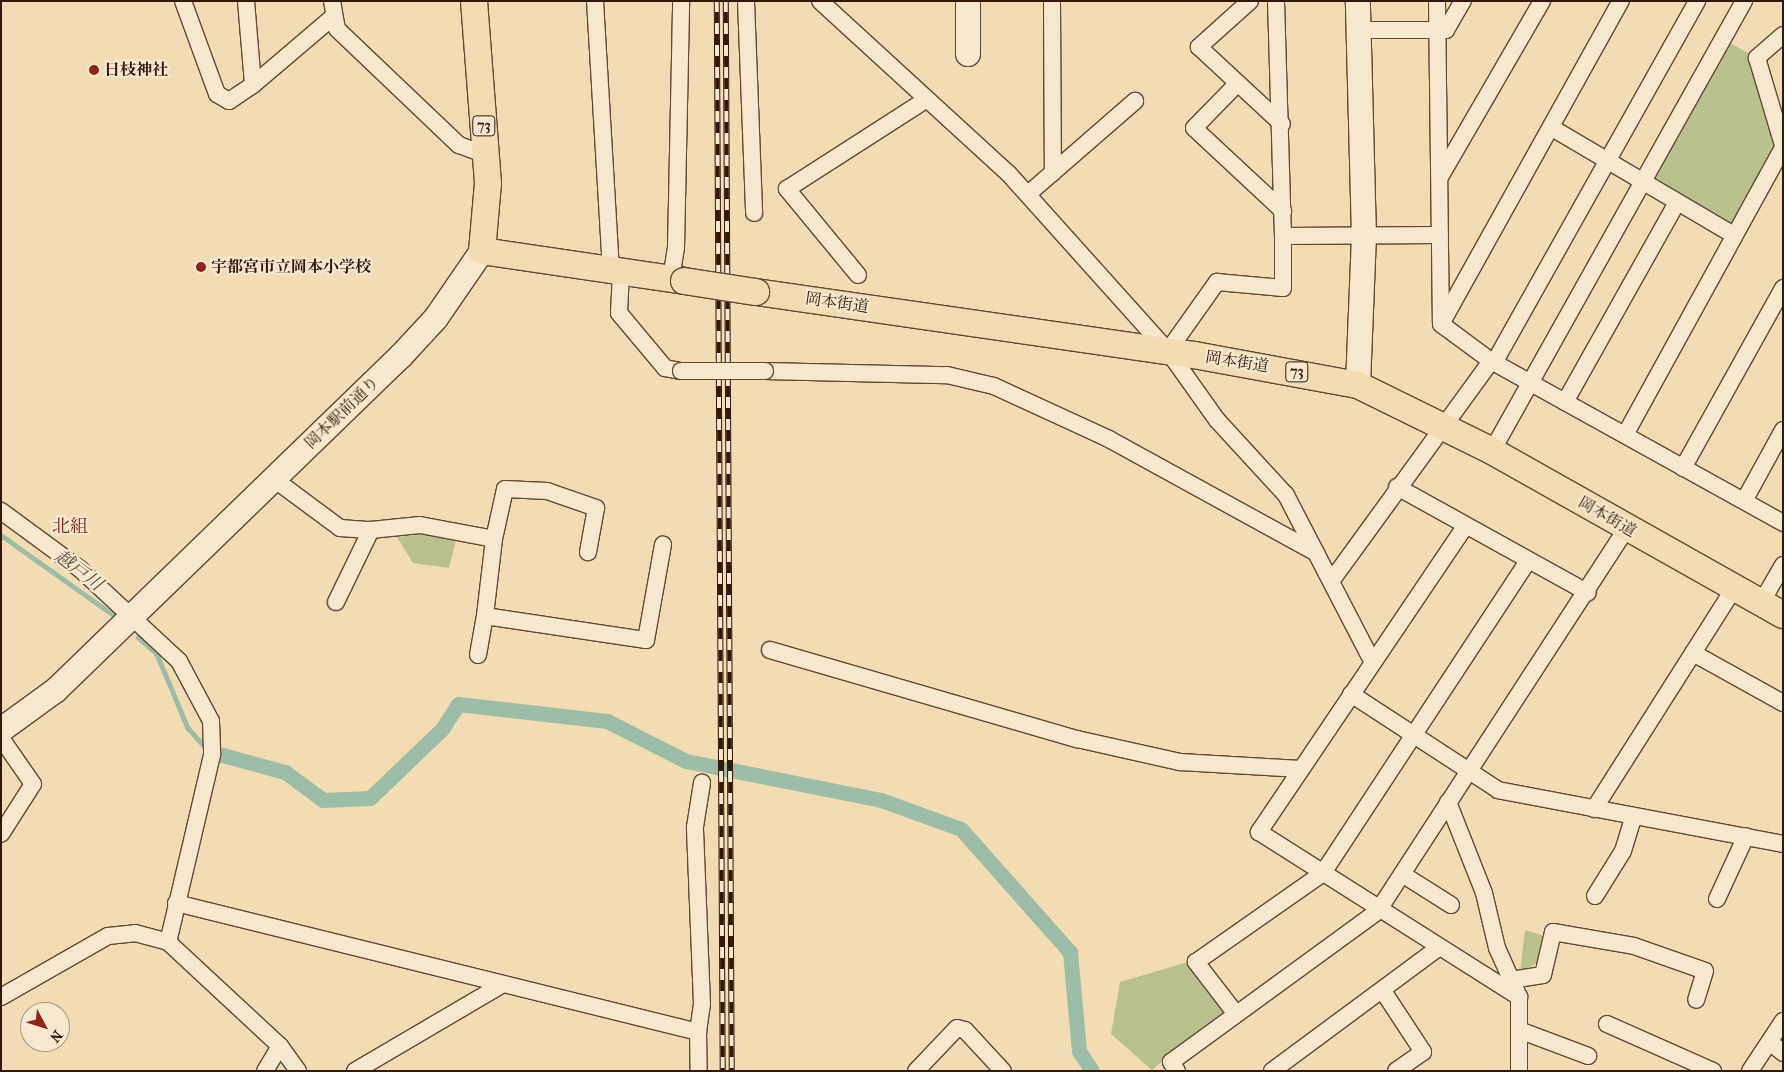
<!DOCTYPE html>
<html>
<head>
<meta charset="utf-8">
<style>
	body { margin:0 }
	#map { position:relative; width:1784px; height:1072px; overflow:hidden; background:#f1dcb3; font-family:"IM FELL French Canon","Noto Serif JP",serif }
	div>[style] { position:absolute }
	.green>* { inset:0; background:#b8c18e }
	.stream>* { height:4.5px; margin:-2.25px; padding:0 2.25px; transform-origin:2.25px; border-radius:2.25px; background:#9cbca8 }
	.canal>* { height:15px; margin:-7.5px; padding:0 7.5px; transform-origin:7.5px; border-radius:7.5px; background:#9cbca8 }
	.roads { filter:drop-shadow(1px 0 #624934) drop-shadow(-1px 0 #624934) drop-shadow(0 1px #624934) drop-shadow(0 -1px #624934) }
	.street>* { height:16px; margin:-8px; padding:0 8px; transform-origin:8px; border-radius:8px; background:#f6e8ce }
	.secondary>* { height:24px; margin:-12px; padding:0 12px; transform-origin:12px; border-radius:12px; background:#f6e8ce }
	.primary>* { height:26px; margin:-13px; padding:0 13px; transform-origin:13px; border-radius:13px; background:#f1dcb3 }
	.rail>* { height:5.5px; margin-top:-2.75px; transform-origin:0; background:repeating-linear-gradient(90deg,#f6e8ce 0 11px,#33180a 0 22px); box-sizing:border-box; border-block:1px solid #33180a }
	.bridges { filter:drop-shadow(1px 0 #624934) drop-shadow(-1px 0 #624934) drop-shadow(0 1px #624934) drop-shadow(0 -1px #624934) }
	.street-bridge>* { height:16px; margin:-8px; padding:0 8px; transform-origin:8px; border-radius:8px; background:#f6e8ce }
	.primary-bridge>* { height:26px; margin:-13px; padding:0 13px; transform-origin:13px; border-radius:13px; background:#f1dcb3 }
	.dots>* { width:14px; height:14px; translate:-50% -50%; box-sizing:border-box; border:2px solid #f6e8ce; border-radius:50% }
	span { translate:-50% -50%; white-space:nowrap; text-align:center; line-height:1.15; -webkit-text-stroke:4.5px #f6e8ce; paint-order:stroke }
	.shield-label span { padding:1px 4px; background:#f6e8ce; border:1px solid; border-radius:4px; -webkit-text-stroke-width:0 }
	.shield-label { font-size:15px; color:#33180a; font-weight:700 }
	.poi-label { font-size:16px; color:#33180a; font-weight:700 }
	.left { translate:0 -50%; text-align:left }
	.street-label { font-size:16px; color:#33180a }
	.neighbourhood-label { font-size:18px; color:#7a1f14 }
	.water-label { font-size:18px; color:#585141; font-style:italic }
	.frame { position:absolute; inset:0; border:2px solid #33180a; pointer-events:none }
	.north { position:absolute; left:20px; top:1002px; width:50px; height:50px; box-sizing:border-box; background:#f6e8ce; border:1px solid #a89580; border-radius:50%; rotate:130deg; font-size:14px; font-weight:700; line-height:20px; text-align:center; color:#33180a }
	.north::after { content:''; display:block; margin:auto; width:18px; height:22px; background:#8f2418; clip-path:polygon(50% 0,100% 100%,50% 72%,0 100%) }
</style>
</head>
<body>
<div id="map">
	<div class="green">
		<i style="clip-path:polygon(1719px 37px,1750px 54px,1777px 143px,1731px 225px,1641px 174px)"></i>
		<i style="clip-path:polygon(427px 534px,456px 540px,449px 568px,413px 563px,397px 537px)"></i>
		<i style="clip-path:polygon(1525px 930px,1544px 936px,1537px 963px,1520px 972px)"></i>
		<i style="clip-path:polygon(1188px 962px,1225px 1011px,1152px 1070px,1111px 1034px,1120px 982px)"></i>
	</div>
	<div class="stream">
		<i style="left:1px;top:535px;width:136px;rotate:35.4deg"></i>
		<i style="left:138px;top:637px;width:25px;rotate:42deg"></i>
		<i style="left:157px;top:654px;width:80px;rotate:67.3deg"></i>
		<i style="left:188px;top:728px;width:28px;rotate:48deg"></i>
	</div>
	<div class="canal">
		<i style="left:215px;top:753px;width:73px;rotate:15.2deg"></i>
		<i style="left:285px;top:772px;width:47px;rotate:36.4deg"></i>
		<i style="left:323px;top:800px;width:47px;rotate:-2.4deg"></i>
		<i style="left:370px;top:798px;width:100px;rotate:-43.8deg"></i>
		<i style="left:442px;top:729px;width:30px;rotate:-57deg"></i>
		<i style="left:458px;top:704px;width:150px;rotate:6.5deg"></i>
		<i style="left:607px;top:721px;width:89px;rotate:26.9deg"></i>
		<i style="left:686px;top:761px;width:199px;rotate:11.3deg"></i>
		<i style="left:881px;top:800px;width:85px;rotate:19.9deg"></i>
		<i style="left:961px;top:829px;width:164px;rotate:48.5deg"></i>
		<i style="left:1070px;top:952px;width:99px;rotate:84.8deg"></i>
		<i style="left:1079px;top:1051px;width:24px;rotate:57deg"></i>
	</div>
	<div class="roads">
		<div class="street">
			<i style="left:183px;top:1px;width:99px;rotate:69.9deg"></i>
			<i style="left:217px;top:94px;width:14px;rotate:30deg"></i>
			<i style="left:229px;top:101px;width:29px;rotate:-34deg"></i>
			<i style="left:246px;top:1px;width:84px;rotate:85.2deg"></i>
			<i style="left:253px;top:85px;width:105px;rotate:-40.4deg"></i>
			<i style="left:332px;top:1px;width:28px;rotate:80deg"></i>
			<i style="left:337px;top:29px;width:168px;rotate:43.6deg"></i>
			<i style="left:459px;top:145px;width:30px;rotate:20deg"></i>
			<i style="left:595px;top:1px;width:270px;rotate:86.6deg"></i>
			<i style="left:746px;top:1px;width:212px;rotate:87.8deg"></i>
			<i style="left:820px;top:1px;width:256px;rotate:42.5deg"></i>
			<i style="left:1009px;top:174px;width:238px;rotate:48.1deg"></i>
			<i style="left:1168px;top:351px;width:85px;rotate:54.6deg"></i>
			<i style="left:1217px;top:420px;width:102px;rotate:47.4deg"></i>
			<i style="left:1286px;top:495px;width:187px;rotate:62.6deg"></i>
			<i style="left:1052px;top:1px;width:172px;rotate:89.7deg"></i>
			<i style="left:1250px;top:1px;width:69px;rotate:138deg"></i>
			<i style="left:1199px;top:47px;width:113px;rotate:42.9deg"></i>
			<i style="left:1276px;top:1px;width:235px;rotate:88.3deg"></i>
			<i style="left:1283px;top:236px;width:157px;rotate:-0.4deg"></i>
			<i style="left:1437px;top:1px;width:320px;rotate:89.3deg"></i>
			<i style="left:1358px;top:30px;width:88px"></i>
			<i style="left:1446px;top:30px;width:34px;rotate:-60deg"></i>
			<i style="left:1783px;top:35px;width:35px;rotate:139deg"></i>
			<i style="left:1757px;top:58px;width:91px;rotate:73.4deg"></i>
			<i style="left:1236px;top:85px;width:60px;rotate:134.3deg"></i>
			<i style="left:1194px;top:128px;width:122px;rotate:43deg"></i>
			<i style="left:1552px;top:128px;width:211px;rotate:30.5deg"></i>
			<i style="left:1440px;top:177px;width:203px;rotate:-59.9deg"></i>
			<i style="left:1028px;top:194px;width:142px;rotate:-41deg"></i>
			<i style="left:621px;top:273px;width:40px;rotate:92.9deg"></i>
			<i style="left:619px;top:313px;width:72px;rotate:50.1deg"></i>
			<i style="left:665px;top:368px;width:16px;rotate:11deg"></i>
			<i style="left:858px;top:275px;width:112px;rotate:-129.5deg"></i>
			<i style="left:787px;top:189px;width:166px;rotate:-32.7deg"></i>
			<i style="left:671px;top:279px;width:31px;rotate:-81deg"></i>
			<i style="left:676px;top:248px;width:247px;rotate:-88.8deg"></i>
			<i style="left:1441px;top:324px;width:62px;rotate:36.5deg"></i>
			<i style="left:1491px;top:361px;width:334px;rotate:29deg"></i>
			<i style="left:1441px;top:324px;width:370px;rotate:-60.9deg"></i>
			<i style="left:1168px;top:351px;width:85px;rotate:-54.6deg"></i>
			<i style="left:1217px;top:282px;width:66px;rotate:5.2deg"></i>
			<i style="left:1283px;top:288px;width:52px;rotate:-90deg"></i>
			<i style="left:1494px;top:363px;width:415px;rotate:-60.7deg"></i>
			<i style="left:765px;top:371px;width:182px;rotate:1.3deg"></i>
			<i style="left:947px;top:375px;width:48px;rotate:13.2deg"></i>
			<i style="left:994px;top:386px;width:127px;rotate:24.7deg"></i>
			<i style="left:1109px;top:439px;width:236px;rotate:28.8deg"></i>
			<i style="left:1565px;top:402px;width:227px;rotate:-60.7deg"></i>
			<i style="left:1625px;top:435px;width:328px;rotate:-61.2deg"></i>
			<i style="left:1492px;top:451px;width:516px;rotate:-60.75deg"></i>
			<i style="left:1683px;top:468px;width:206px;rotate:-60.9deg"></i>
			<i style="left:274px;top:479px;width:82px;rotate:36.6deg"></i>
			<i style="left:340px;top:528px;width:31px;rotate:4deg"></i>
			<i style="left:371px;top:530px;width:49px;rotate:-5.8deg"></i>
			<i style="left:420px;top:525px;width:75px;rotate:10.7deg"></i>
			<i style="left:494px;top:539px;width:78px;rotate:96.7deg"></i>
			<i style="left:485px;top:616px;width:163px;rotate:8.5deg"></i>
			<i style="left:646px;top:640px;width:97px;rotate:-79.9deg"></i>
			<i style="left:1397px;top:487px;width:218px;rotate:29deg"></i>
			<i style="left:1744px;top:501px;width:81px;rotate:-61.2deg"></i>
			<i style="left:1px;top:511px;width:98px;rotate:36.3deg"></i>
			<i style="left:80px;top:569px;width:135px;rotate:42.9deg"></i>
			<i style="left:179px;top:661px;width:68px;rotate:61.9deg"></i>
			<i style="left:211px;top:721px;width:34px;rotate:88deg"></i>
			<i style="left:212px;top:755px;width:192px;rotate:103.2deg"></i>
			<i style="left:1464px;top:528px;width:367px;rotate:124deg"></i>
			<i style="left:1259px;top:832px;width:308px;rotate:32.4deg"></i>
			<i style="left:494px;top:539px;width:51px;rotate:-77.6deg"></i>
			<i style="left:505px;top:489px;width:42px;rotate:2.7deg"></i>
			<i style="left:547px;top:491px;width:52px;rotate:19.1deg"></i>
			<i style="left:596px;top:508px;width:45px;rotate:100.3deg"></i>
			<i style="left:1332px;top:580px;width:271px;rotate:-54deg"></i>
			<i style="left:336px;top:602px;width:80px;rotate:-64.1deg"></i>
			<i style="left:1761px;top:603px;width:44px;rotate:-59.9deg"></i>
			<i style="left:770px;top:650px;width:320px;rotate:16.2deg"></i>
			<i style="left:1077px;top:739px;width:106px;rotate:12.6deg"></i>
			<i style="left:1180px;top:762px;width:121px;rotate:3.3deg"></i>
			<i style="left:1693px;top:653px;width:103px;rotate:29.1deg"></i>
			<i style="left:478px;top:655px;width:40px;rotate:-80deg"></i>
			<i style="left:1351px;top:694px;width:176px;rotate:33.1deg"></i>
			<i style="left:1498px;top:790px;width:290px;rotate:10.7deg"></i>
			<i style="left:1px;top:738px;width:56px;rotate:55.2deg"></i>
			<i style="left:33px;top:784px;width:59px;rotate:122.6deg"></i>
			<i style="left:1448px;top:802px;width:98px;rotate:68.4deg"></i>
			<i style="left:1484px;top:893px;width:57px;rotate:76.7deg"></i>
			<i style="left:1497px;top:948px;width:54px;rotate:65.8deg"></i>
			<i style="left:1519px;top:997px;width:74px;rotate:90deg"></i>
			<i style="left:1594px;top:809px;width:262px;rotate:-57.6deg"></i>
			<i style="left:1402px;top:874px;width:58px;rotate:32.3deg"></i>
			<i style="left:1595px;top:896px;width:53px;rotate:-58.1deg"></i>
			<i style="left:1623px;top:851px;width:34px;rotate:-73deg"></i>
			<i style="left:1717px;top:899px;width:69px;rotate:-65.3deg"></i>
			<i style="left:176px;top:903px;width:538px;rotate:13.88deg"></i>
			<i style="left:698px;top:1032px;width:39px;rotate:89deg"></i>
			<i style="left:1511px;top:980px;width:32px;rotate:-9deg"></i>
			<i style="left:1543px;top:975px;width:44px;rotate:-76.9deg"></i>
			<i style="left:1553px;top:932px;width:82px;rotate:9.8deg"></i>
			<i style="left:1634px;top:946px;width:75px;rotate:19.4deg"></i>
			<i style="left:1705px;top:971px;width:30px;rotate:107deg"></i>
			<i style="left:1383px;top:991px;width:73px;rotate:56.7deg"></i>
			<i style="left:1423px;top:1052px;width:33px;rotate:145deg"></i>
			<i style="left:1px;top:997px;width:123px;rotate:-29.7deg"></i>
			<i style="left:108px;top:936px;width:27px;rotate:-6deg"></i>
			<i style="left:135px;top:933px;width:34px;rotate:15deg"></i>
			<i style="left:168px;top:942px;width:153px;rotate:42.9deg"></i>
			<i style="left:280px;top:1046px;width:31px;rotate:54deg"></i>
			<i style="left:1236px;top:1014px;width:66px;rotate:-127.6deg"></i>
			<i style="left:1196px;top:962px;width:155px;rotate:-35deg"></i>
			<i style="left:1323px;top:873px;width:372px;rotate:-56.7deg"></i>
			<i style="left:1607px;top:1024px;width:116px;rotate:23.9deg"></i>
			<i style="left:1519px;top:1030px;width:74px;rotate:20.6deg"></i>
			<i style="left:698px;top:1032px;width:28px;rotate:-82deg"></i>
			<i style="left:702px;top:1004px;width:177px;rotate:-92.3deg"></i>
			<i style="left:695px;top:827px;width:45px;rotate:-81deg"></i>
			<i style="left:1770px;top:1042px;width:17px;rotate:40deg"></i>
			<i style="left:265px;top:1071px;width:29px;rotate:-59deg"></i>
			<i style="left:355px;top:1071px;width:172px;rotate:-30.4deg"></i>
			<i style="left:916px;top:1071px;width:59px;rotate:-46.4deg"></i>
			<i style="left:957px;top:1028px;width:8px;rotate:14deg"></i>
			<i style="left:965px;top:1030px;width:56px;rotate:47.2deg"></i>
			<i style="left:1177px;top:1071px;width:11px;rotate:-124deg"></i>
			<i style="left:1171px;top:1062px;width:256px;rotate:-36.1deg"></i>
			<i style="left:1378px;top:911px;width:457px;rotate:-57deg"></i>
			<i style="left:1272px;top:1071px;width:207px;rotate:-36.5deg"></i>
			<i style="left:1750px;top:1071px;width:60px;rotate:-56.6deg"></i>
		</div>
		<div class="secondary">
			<i style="left:968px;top:1px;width:53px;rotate:90deg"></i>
			<i style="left:1358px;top:385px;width:148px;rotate:-87.7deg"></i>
			<i style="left:1364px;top:237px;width:236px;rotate:-91.5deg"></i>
			<i style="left:1px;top:730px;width:68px;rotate:-36deg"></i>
			<i style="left:56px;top:690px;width:479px;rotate:-44.1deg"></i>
			<i style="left:400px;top:357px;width:53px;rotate:-47.3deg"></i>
			<i style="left:436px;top:318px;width:81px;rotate:-55.5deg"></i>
		</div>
		<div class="primary">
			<i style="left:474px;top:1px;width:183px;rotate:85.6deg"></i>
			<i style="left:488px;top:183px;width:68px;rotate:95deg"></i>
			<i style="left:482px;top:251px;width:204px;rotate:8.4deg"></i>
			<i style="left:756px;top:292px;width:443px;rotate:8.2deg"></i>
			<i style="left:1194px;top:355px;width:167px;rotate:10.4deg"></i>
			<i style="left:1358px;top:385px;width:149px;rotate:26.2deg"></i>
			<i style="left:1492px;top:451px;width:334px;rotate:29.4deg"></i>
		</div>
	</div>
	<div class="rail">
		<i style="left:717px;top:1px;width:1070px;rotate:89.68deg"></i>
		<i style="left:726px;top:1px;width:1070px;rotate:89.68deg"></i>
	</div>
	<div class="bridges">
		<div class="street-bridge">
			<i style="left:681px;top:371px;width:84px"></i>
		</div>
		<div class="primary-bridge">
			<i style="left:684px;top:281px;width:73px;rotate:8.7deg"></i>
		</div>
	</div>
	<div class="dots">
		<i style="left:94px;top:70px;background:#8f2418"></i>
		<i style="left:201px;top:267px;background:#8f2418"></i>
	</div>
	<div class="shield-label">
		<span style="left:484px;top:126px">73</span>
		<span style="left:1297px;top:372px">73</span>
	</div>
	<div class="poi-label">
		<span class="left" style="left:104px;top:70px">日枝神社</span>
		<span class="left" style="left:211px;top:267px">宇都宮市立岡本小学校</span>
	</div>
	<div class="street-label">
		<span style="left:837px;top:303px;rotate:8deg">岡本街道</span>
		<span style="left:1237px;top:362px;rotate:9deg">岡本街道</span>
		<span style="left:342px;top:413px;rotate:-44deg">岡本駅前通り</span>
		<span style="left:1607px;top:517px;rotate:30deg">岡本街道</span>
	</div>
	<div class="neighbourhood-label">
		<span style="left:70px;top:527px">北組</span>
	</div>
	<div class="water-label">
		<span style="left:78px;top:571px;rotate:37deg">越戸川</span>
	</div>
	<div class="frame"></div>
	<div class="north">N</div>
</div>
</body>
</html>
